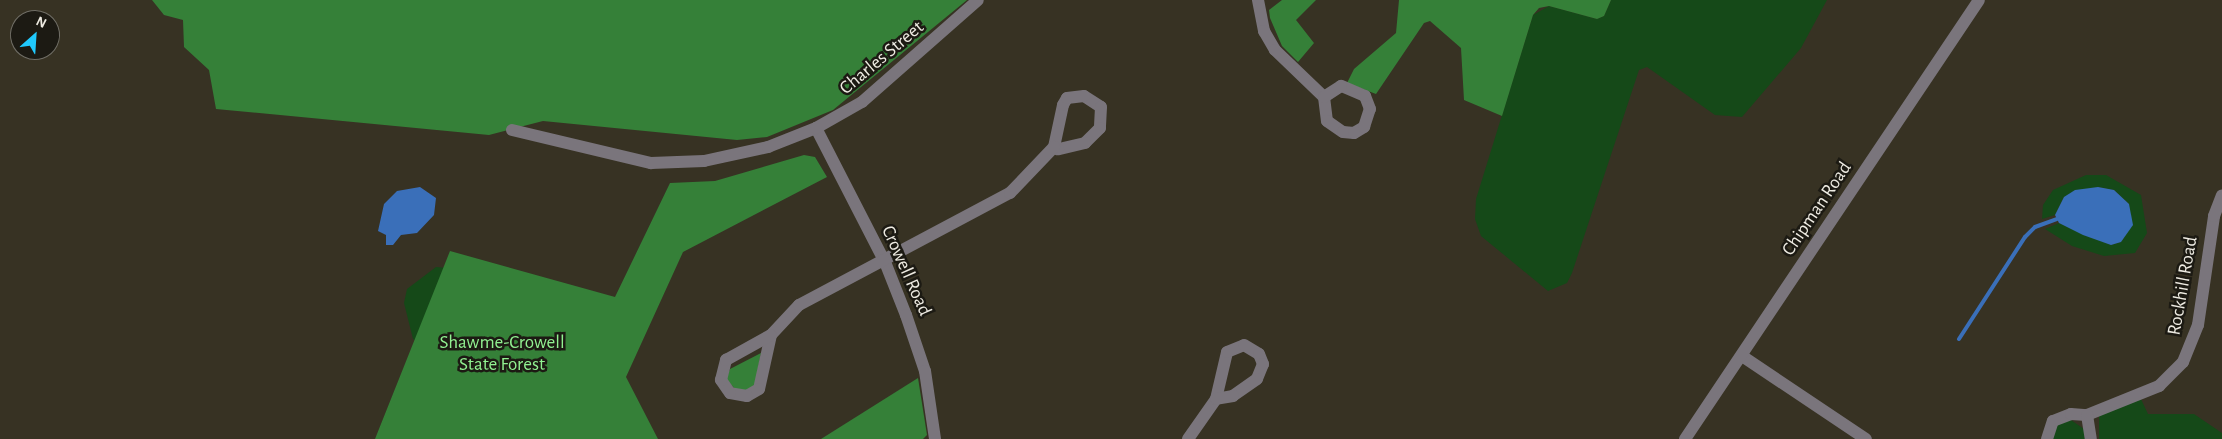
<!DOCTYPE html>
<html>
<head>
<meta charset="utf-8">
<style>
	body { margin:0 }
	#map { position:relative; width:2222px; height:439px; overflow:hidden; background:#373223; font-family:"Alegreya Sans",sans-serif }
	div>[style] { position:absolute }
	.green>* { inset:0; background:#154918 }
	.forest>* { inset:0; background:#358038 }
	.water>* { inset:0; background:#3a6fb9 }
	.stream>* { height:4px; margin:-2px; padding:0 2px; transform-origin:2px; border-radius:2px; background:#3a6fb9 }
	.minor>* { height:12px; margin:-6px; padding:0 6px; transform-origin:6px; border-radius:6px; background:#7a757c }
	span { translate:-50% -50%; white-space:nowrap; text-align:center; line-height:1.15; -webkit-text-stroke:5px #1c1a13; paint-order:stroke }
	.street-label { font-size:19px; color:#eeebe2 }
	.park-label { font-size:19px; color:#91f191 }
	.north { position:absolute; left:10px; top:10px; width:50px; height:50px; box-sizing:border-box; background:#1c1a13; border:1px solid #706e66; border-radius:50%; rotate:26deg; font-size:14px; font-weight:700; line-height:20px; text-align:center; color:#eeebe2 }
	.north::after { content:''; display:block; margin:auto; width:18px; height:22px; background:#20c9fd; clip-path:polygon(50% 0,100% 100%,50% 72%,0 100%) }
</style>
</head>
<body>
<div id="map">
	<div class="green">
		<i style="clip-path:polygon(1611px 0,1827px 0,1801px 48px,1742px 117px,1715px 115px,1647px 67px,1639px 70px,1572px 273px,1567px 283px,1548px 291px,1481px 236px,1475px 219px,1476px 199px,1533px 15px,1549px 6px,1597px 19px,1604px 16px)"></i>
		<i style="clip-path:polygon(2086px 175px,2106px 175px,2141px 195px,2147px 233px,2135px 253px,2104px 256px,2072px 246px,2045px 229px,2059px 223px,2111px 245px,2121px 242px,2129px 204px,2114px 190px,2098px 187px,2064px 197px,2055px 215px,2042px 219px,2043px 205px,2053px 190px)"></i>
		<i style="clip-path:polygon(436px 267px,448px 268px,424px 346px,413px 339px,404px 303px,407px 289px)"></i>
		<i style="clip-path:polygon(2141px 399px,2148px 414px,2194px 414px,2222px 433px,2222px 439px,2099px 439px,2099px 415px)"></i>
		<i style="clip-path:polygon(2071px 420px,2084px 429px,2085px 439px,2053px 439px,2057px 425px)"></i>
	</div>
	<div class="forest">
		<i style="clip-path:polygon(152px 0,967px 0,833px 110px,767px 137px,737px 140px,543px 121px,489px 135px,216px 109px,209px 70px,184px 47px,183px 20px,164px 15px)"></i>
		<i style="clip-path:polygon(1282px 0,1316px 0,1296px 20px,1314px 43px,1298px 62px,1282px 46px,1270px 18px,1269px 10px)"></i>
		<i style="clip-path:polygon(1399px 0,1611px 0,1604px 16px,1597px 19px,1549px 6px,1539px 8px,1533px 15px,1502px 116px,1464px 100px,1461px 48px,1430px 21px,1424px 23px,1376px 94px,1347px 83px,1354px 69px,1396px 33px)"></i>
		<i style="clip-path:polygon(804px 155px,815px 157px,827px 177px,683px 252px,626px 377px,658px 439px,375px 439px,450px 251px,615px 297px,670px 183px,715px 181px)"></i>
		<i style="clip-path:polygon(761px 353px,755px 384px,749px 390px,736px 390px,726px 379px,730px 369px)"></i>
		<i style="clip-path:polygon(918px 378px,927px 435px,923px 439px,821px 439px)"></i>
	</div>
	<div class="water">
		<i style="clip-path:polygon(420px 187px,436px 198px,434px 215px,417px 233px,401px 235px,393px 245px,386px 245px,386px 235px,378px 231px,384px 204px,397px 191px)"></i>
		<i style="clip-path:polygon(2098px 187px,2114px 190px,2129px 204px,2133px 225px,2121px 242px,2111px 245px,2083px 235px,2059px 223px,2055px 215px,2064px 197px,2075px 190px)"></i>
	</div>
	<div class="stream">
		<i style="left:1959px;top:339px;width:121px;rotate:-57.1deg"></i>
		<i style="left:2025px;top:237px;width:14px;rotate:-45deg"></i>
		<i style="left:2035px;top:227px;width:23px;rotate:-20deg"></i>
	</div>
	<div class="minor">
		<i style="left:1258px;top:0;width:32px;rotate:79deg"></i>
		<i style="left:1264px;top:31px;width:22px;rotate:60deg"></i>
		<i style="left:1275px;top:50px;width:68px;rotate:43.8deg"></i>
		<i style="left:1324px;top:97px;width:24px;rotate:83deg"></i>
		<i style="left:1327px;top:121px;width:19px;rotate:35deg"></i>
		<i style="left:1343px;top:132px;width:11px;rotate:5deg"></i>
		<i style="left:1354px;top:133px;width:12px;rotate:-31deg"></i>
		<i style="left:1364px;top:127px;width:19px;rotate:-72deg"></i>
		<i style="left:1370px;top:109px;width:14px;rotate:-111deg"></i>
		<i style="left:1365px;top:96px;width:26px;rotate:-157deg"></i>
		<i style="left:1341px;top:86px;width:20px;rotate:147deg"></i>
		<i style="left:1084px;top:96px;width:20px;rotate:33deg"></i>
		<i style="left:1101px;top:107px;width:21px;rotate:93deg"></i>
		<i style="left:1100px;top:128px;width:21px;rotate:135deg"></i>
		<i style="left:1085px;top:143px;width:28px;rotate:167deg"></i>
		<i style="left:1058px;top:149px;width:4px;rotate:-153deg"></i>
		<i style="left:1054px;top:147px;width:43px;rotate:-77.9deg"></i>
		<i style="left:1063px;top:105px;width:8px;rotate:-60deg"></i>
		<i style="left:1067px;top:98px;width:17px;rotate:-7deg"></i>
		<i style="left:816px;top:128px;width:151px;rotate:62.8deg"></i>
		<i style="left:885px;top:262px;width:57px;rotate:68.4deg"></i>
		<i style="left:906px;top:315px;width:59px;rotate:71.3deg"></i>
		<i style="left:925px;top:371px;width:69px;rotate:81.6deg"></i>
		<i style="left:512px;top:130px;width:143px;rotate:13.4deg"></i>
		<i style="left:651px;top:163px;width:53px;rotate:-2.2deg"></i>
		<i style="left:704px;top:161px;width:66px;rotate:-12.3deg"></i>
		<i style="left:768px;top:147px;width:52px;rotate:-21.6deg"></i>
		<i style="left:816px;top:128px;width:53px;rotate:-29.5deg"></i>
		<i style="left:862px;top:102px;width:154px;rotate:-41.3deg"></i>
		<i style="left:771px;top:335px;width:41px;rotate:-47deg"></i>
		<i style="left:799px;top:305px;width:239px;rotate:-28deg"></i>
		<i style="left:1010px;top:193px;width:64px;rotate:-46.3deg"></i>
		<i style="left:771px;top:335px;width:55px;rotate:102.5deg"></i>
		<i style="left:759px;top:389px;width:14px;rotate:150deg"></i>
		<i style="left:747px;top:396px;width:17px;rotate:-170deg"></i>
		<i style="left:730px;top:393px;width:16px;rotate:-125deg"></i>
		<i style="left:721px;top:380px;width:21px;rotate:-76deg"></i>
		<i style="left:726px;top:360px;width:51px;rotate:-29.1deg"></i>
		<i style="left:1742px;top:356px;width:149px;rotate:33.8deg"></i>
		<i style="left:2087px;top:415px;width:78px;rotate:-21.9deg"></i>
		<i style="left:2159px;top:386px;width:34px;rotate:-45deg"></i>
		<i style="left:2183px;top:362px;width:40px;rotate:-68deg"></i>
		<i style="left:2198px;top:325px;width:110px;rotate:-81.6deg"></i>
		<i style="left:2214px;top:216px;width:22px;rotate:-69deg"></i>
		<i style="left:1188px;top:439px;width:49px;rotate:-55deg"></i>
		<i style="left:1216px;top:399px;width:48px;rotate:-76.8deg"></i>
		<i style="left:1227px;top:352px;width:18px;rotate:-22deg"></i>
		<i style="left:1244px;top:345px;width:17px;rotate:31deg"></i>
		<i style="left:1259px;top:354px;width:11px;rotate:68deg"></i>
		<i style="left:1263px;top:364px;width:16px;rotate:112deg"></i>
		<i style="left:1257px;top:379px;width:29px;rotate:145deg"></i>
		<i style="left:1233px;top:396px;width:17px;rotate:170deg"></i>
		<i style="left:1685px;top:439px;width:528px;rotate:-56.19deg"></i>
		<i style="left:2047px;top:439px;width:19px;rotate:-72deg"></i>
		<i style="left:2053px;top:421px;width:19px;rotate:-21deg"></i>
		<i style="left:2071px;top:414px;width:16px;rotate:4deg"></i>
		<i style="left:2087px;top:415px;width:24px;rotate:81deg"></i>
	</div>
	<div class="street-label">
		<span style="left:882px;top:58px;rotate:-40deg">Charles Street</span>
		<span style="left:1817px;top:209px;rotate:-56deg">Chipman Road</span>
		<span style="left:906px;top:271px;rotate:66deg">Crowell Road</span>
		<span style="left:2183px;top:286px;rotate:-80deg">Rockhill Road</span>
	</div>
	<div class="park-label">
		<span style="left:502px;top:354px">Shawme-Crowell<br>State Forest</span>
	</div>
	<div class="north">N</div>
</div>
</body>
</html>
